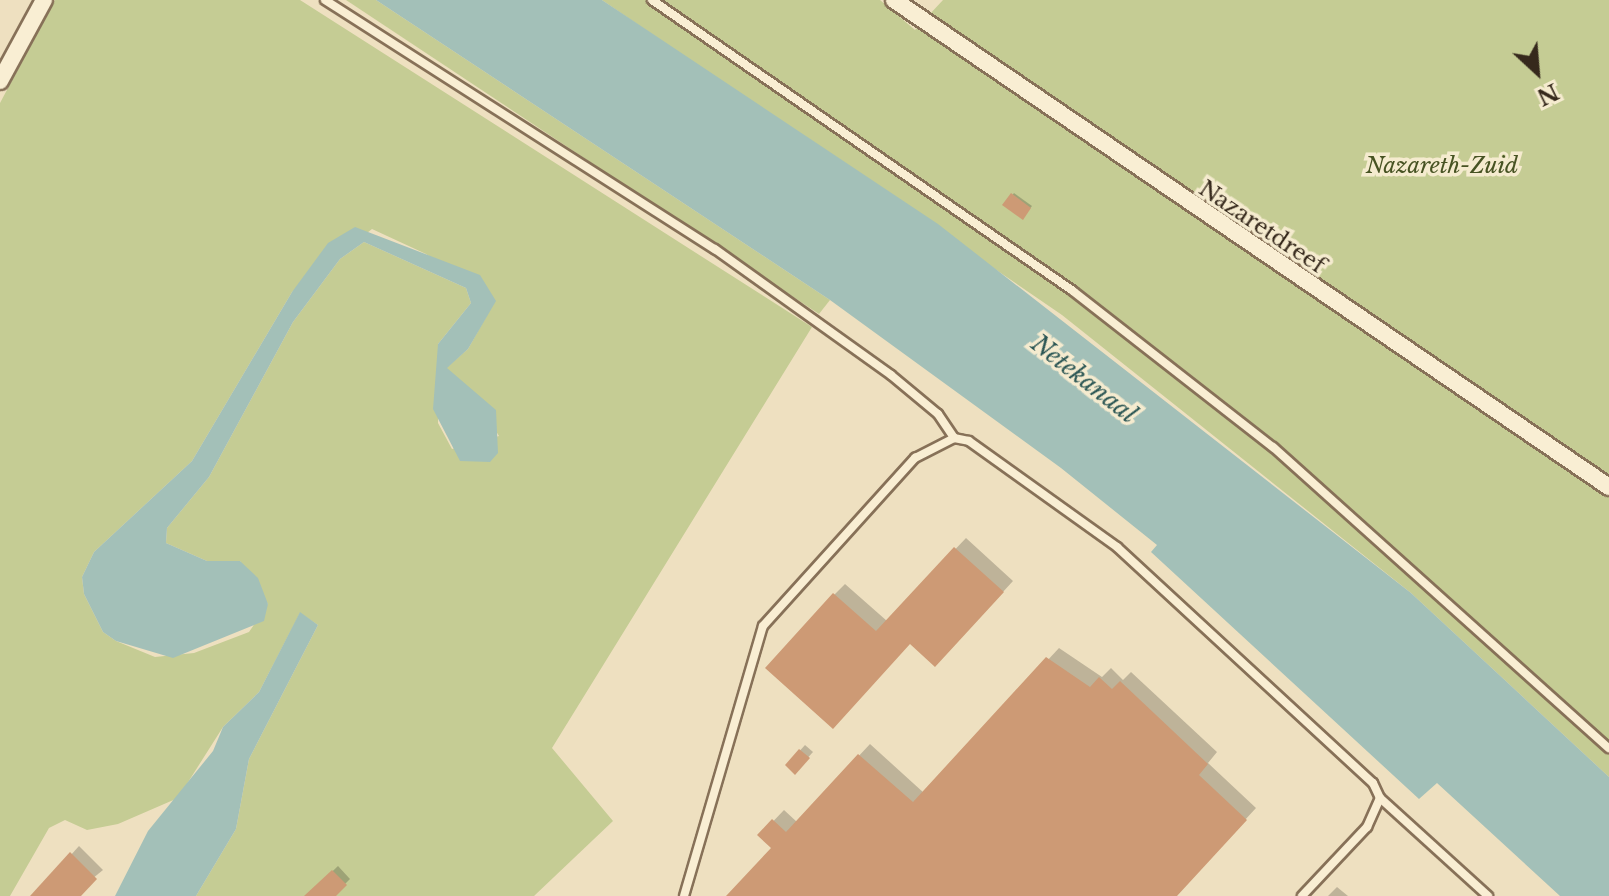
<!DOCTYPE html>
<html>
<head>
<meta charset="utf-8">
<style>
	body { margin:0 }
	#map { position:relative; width:1609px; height:896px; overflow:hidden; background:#eee0c0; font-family:"Libre Baskerville",serif }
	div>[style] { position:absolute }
	.green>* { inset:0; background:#c5cc94 }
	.water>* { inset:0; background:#a3c0b8 }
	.shadow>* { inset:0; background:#0003 }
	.building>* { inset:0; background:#cd9a75 }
	.roads { filter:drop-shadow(2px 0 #877158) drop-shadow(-2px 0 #877158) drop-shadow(0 2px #877158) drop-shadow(0 -2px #877158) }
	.service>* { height:8px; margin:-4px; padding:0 4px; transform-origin:4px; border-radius:4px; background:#f9eed3 }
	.minor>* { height:16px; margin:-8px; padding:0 8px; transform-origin:8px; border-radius:8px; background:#f9eed3 }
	span { translate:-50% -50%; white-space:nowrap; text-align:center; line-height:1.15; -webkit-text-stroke:7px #f5ebcf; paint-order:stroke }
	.park-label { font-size:22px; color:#475323; font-style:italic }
	.street-label { font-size:22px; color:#36291c }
	.water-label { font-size:24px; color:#2b5654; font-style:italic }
	.north { position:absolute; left:1497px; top:32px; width:80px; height:80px; -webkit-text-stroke:6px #f5ebcf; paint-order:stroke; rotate:154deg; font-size:22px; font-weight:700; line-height:32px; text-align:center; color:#36291c }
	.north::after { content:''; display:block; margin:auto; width:28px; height:36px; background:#36291c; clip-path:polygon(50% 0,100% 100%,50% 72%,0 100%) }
</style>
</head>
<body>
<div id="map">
	<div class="green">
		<i style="clip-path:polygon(evenodd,55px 0,300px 0,812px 327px,552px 748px,613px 821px,534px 896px,196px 896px,236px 829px,249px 759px,318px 625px,300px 613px,259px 692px,223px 727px,178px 798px,118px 824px,87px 830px,65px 820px,49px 828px,10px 896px,0 896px,0 103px,55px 0,372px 229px,426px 254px,495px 301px,468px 349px,446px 368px,472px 392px,499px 436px,452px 449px,438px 423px,438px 344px,471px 303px,466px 288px,364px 242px,340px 259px,293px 322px,209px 477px,167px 528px,166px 543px,207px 561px,240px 561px,268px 604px,249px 632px,194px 653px,155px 657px,116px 641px,103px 632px,84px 594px,82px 577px,94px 552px,192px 461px,292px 292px,372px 229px)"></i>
		<i style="clip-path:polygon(346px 0,376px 0,830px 300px,819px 314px)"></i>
		<i style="clip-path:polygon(602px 0,880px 0,915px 30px,943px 0,1609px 0,1609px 777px,1411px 593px,1062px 315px)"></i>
	</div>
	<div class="water">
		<i style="clip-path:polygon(376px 0,602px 0,938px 224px,1411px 593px,1609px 777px,1609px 896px,1560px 896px,1437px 783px,1419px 799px,1151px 552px,1157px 545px,1061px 468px,830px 300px)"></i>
		<i style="clip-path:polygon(355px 227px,480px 275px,496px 301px,468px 349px,447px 368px,496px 410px,498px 453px,490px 462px,460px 461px,433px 409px,438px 344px,471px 303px,466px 288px,364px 242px,340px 259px,293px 322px,209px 477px,167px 528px,166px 543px,207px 561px,240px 561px,258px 578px,268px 604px,264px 621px,173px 658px,116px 641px,103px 632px,84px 594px,82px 577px,94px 552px,192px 461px,292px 292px,328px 243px)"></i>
		<i style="clip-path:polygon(300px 612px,318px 625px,249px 759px,236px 829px,196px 896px,115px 896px,148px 831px,213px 751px,223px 727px,259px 692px)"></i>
	</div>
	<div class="shadow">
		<i style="clip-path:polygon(1014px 193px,1032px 206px,1023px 217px,1005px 204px)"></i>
		<i style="clip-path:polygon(966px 538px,1013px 581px,946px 654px,910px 642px,843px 716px,834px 595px,845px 584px,887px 621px)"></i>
		<i style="clip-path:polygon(1059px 648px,1102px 677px,1111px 668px,1123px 680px,1131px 672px,1217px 752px,1208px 763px,1256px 808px,1175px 896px,729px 896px,773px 848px,760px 835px,784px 810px,797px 822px,870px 744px,924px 793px)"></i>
		<i style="clip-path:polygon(805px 745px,813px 752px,795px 772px,787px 765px)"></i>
		<i style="clip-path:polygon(79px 846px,103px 870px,71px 896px,34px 896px)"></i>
		<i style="clip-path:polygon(338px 866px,350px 879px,333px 896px,322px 896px,314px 889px)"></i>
		<i style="clip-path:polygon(1337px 887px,1348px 896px,1328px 896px)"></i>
	</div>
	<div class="building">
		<i style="clip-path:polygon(1011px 193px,1031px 208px,1023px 220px,1002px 205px)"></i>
		<i style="clip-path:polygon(954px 547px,1004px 592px,935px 667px,910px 644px,833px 729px,765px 668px,833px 593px,876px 631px)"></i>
		<i style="clip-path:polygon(1046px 657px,1090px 687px,1099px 677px,1112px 689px,1120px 681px,1208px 764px,1199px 775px,1247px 820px,1177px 896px,726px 896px,771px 848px,757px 835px,772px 819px,786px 832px,858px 754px,913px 802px)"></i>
		<i style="clip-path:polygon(799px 749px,810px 758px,795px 775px,785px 765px)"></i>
		<i style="clip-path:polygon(70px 852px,97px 879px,81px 896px,30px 896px)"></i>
		<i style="clip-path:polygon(332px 870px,347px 885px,336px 896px,304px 896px)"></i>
	</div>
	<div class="roads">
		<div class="service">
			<i style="left:325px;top:0;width:463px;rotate:32.6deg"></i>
			<i style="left:715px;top:249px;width:216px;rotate:35.6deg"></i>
			<i style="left:891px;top:375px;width:61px;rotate:39.7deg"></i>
			<i style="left:938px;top:414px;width:29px;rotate:56deg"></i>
			<i style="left:652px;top:0;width:512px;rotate:34.65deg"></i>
			<i style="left:1073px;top:291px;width:254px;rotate:38deg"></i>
			<i style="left:1273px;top:447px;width:451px;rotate:41.9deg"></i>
			<i style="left:1380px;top:798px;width:146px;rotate:42.2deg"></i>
			<i style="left:684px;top:896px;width:281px;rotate:-73.7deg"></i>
			<i style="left:763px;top:626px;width:227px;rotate:-47.9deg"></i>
			<i style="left:915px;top:458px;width:44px;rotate:-27.1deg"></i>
			<i style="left:954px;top:438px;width:15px;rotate:11deg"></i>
			<i style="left:969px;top:441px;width:182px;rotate:35.6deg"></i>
			<i style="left:1117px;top:547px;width:348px;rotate:42.7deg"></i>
			<i style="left:1373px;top:783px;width:17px;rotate:65deg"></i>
			<i style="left:1380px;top:798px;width:32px;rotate:114deg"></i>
			<i style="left:1367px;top:827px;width:95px;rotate:133.3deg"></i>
		</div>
		<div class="minor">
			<i style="left:894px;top:0;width:865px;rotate:34.26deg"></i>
			<i style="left:0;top:81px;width:92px;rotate:-61.5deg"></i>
		</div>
	</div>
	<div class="park-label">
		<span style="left:1442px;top:166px">Nazareth-Zuid</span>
	</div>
	<div class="street-label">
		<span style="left:1262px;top:227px;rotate:34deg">Nazaretdreef</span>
	</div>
	<div class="water-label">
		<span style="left:1084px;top:379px;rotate:38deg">Netekanaal</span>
	</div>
	<div class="north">N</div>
</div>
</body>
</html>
